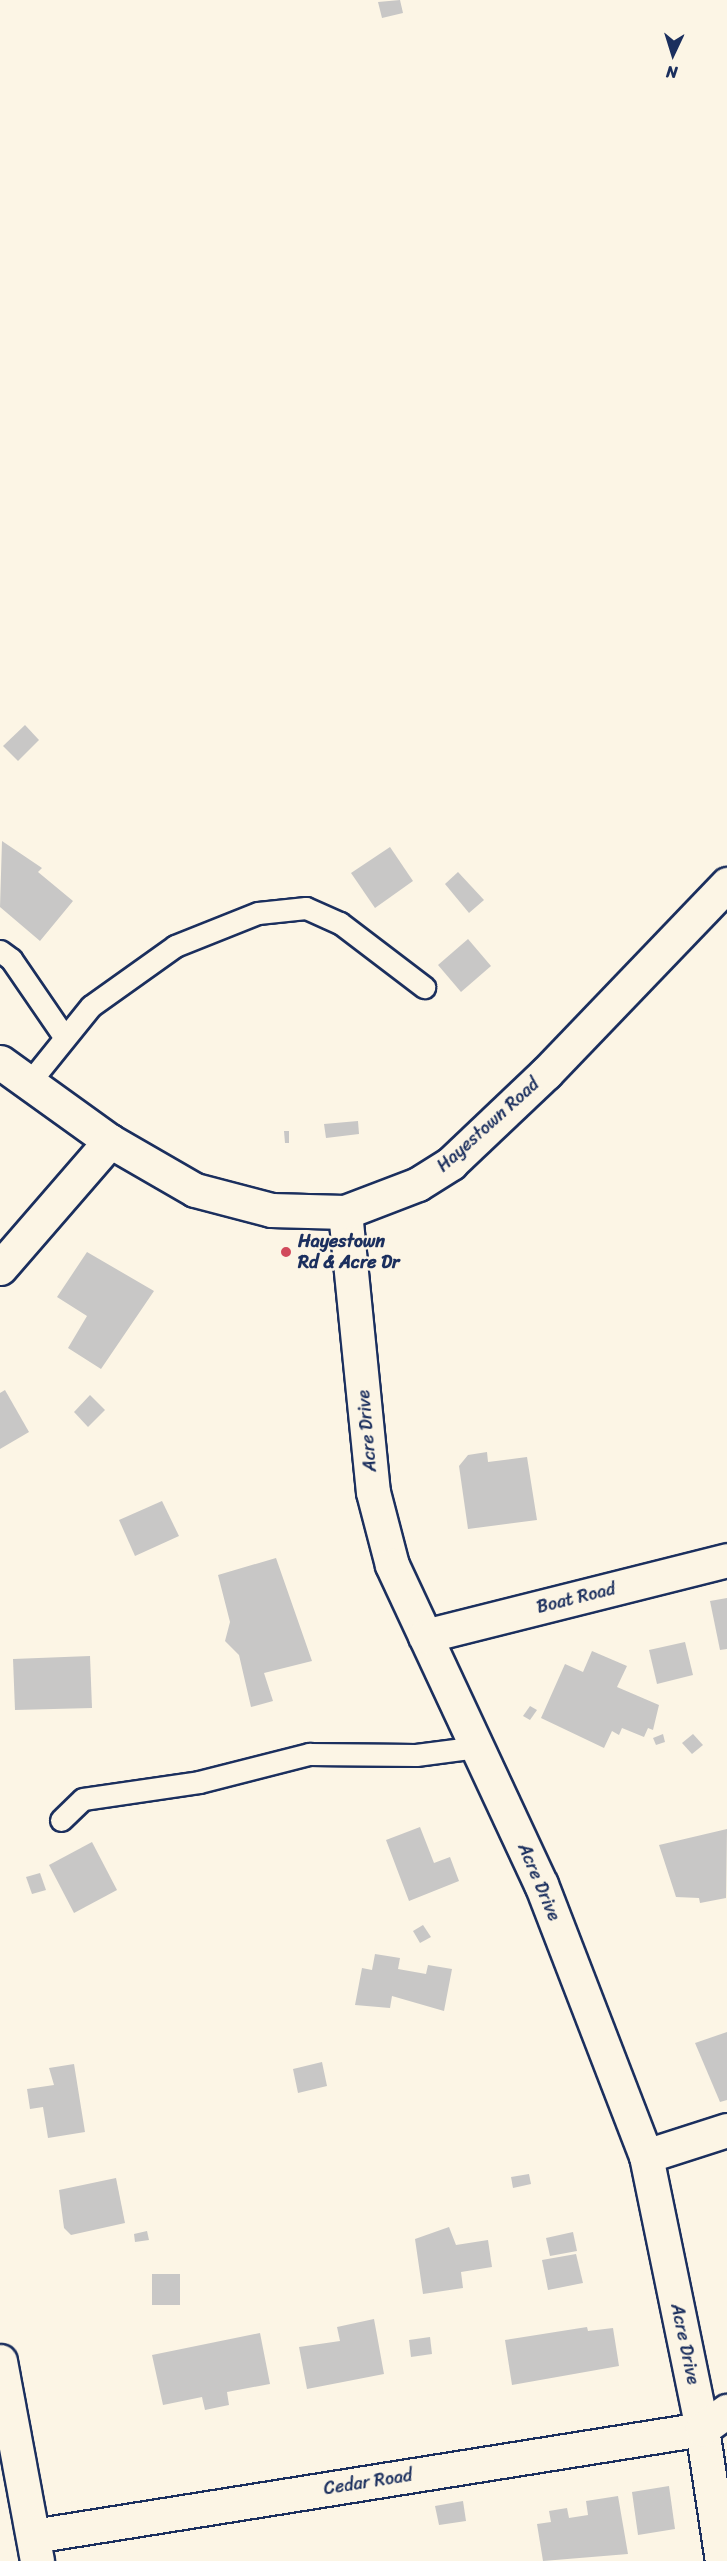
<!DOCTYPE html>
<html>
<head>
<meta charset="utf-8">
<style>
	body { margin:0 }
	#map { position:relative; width:727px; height:2561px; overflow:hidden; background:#fcf5e5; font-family:Sriracha,sans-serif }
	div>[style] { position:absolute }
	.building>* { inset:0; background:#c8c7c6 }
	.roads { filter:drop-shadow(2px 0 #1b2f5e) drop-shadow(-2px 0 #1b2f5e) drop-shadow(0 2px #1b2f5e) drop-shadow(0 -2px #1b2f5e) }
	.lane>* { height:21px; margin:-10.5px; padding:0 10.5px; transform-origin:10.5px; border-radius:10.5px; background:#fcf5e5 }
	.street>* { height:33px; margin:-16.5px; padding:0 16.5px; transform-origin:16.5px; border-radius:16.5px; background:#fcf5e5 }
	.secondary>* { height:33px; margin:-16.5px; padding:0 16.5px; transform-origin:16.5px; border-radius:16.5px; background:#fcf5e5 }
	.dots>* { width:16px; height:16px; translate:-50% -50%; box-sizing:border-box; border:3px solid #fcf5e5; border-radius:50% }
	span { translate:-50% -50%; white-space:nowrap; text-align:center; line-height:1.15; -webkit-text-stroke:5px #fcf5e5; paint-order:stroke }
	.street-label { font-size:18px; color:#1b2f5e }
	.poi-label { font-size:18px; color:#1b2f5e; font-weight:700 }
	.left { translate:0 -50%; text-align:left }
	.north { position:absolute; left:643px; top:24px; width:60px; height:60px; -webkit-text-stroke:4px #fcf5e5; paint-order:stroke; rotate:184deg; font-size:16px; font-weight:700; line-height:24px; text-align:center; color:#1b2f5e }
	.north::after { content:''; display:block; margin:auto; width:21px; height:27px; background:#1b2f5e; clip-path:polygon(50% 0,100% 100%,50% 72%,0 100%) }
</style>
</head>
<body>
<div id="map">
	<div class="building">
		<i style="clip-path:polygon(400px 0,403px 13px,382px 18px,378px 2px)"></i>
		<i style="clip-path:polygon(25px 725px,39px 740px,18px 761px,3px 746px)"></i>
		<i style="clip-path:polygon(2px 841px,42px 868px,38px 872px,73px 901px,40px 941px,0 907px)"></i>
		<i style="clip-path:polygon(390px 847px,413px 881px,375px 908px,351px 873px)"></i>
		<i style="clip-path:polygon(458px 872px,484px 900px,469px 913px,445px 884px)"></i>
		<i style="clip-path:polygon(468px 939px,491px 966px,461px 992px,438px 965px)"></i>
		<i style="clip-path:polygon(358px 1121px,359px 1134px,326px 1138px,324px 1124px)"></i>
		<i style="clip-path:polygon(284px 1131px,289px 1131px,289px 1143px,285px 1143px)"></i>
		<i style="clip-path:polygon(87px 1252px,154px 1291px,101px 1369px,68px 1348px,87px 1316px,57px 1297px)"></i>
		<i style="clip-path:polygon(5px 1390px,29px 1432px,0 1449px,0 1393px)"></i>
		<i style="clip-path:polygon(90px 1395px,105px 1410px,88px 1427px,74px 1412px)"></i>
		<i style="clip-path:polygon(487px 1452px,488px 1462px,527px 1457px,537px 1520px,468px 1529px,459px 1466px,468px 1455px)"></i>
		<i style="clip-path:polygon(162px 1501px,179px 1536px,135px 1556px,119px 1520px)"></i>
		<i style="clip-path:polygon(276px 1558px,312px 1661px,264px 1673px,273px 1701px,251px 1707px,239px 1655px,225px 1641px,230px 1622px,218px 1575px)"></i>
		<i style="clip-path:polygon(727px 1598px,727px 1649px,720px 1650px,710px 1601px)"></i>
		<i style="clip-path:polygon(685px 1642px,693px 1675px,657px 1684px,649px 1650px)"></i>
		<i style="clip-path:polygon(592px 1651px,627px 1666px,617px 1687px,659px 1705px,653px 1730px,648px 1728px,644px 1737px,622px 1728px,619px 1735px,612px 1731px,604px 1748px,541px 1718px,565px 1664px,583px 1672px)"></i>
		<i style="clip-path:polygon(90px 1656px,92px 1708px,15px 1710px,13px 1659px)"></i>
		<i style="clip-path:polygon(530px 1706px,537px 1710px,530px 1720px,523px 1716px)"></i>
		<i style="clip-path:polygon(663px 1734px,665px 1742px,656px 1745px,653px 1738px)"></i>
		<i style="clip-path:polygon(693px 1734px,703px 1745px,692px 1754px,682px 1743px)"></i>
		<i style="clip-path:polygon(420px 1827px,434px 1863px,450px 1857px,459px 1881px,409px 1901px,386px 1840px)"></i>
		<i style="clip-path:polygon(727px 1829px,726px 1898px,700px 1903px,699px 1898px,676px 1897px,659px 1845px)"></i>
		<i style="clip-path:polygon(92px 1842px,117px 1890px,74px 1913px,49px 1865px)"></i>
		<i style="clip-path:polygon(40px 1873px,46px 1890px,32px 1894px,26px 1877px)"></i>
		<i style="clip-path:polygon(423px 1925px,431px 1937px,420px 1943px,413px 1931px)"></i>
		<i style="clip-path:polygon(375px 1954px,400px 1958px,398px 1969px,426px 1974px,428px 1965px,452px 1969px,444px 2011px,392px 1996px,390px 2008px,355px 2005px,362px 1968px,372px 1970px)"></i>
		<i style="clip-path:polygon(727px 2032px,727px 2100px,720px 2102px,695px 2043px)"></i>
		<i style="clip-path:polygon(322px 2062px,327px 2086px,298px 2093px,293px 2069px)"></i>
		<i style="clip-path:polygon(74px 2064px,85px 2132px,48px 2138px,43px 2107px,30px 2109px,27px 2089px,54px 2085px,49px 2068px)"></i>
		<i style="clip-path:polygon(529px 2174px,531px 2184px,513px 2188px,511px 2177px)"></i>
		<i style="clip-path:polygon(116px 2178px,125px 2223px,71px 2235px,64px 2228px,59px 2190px)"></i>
		<i style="clip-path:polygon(449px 2227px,456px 2245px,488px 2240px,492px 2267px,461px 2272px,463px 2288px,423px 2294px,415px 2239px)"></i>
		<i style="clip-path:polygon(147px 2231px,149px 2240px,135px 2242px,134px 2234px)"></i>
		<i style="clip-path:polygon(573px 2232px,577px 2251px,550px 2256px,546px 2238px)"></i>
		<i style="clip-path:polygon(576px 2254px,583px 2283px,548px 2290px,542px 2260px)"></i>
		<i style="clip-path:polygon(152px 2274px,180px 2274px,180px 2305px,152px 2305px)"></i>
		<i style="clip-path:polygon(374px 2319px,384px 2374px,307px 2389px,299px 2347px,340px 2341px,337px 2327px)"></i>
		<i style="clip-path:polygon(587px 2327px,588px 2331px,613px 2328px,619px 2366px,512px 2385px,505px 2340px)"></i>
		<i style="clip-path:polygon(260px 2333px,270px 2384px,227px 2392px,229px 2405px,205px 2410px,202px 2397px,163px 2405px,152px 2355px)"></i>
		<i style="clip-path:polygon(430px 2337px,432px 2354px,411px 2357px,409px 2340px)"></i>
		<i style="clip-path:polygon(669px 2486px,675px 2529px,638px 2535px,632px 2492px)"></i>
		<i style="clip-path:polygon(618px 2496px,628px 2554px,543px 2561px,537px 2524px,551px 2522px,549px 2511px,567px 2508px,569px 2518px,588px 2515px,586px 2501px)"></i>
		<i style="clip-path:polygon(463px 2501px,466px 2521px,439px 2525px,435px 2506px)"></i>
	</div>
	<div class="roads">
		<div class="lane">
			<i style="left:0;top:951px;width:14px;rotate:36deg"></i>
			<i style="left:11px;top:959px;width:92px;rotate:55.6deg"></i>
			<i style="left:28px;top:1084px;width:100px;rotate:-51.1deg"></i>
			<i style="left:91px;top:1006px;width:103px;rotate:-35.5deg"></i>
			<i style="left:175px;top:946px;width:89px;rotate:-21.7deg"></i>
			<i style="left:258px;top:913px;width:48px;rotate:-5.9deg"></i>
			<i style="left:306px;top:908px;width:37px;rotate:24deg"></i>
			<i style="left:340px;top:923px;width:106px;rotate:37.3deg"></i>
			<i style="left:61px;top:1820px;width:30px;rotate:-44deg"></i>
			<i style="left:83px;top:1799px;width:117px;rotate:-8.3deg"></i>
			<i style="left:199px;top:1782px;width:114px;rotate:-14.3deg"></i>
			<i style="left:309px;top:1754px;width:107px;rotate:0.5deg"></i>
			<i style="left:416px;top:1755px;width:63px;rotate:-7.4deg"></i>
		</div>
		<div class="street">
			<i style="left:345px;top:1212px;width:281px;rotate:84.3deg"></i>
			<i style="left:373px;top:1492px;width:75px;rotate:75.4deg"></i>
			<i style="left:392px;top:1565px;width:352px;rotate:65deg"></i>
			<i style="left:541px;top:1884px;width:292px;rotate:68.9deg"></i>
			<i style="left:646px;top:2156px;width:279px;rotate:78.4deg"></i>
			<i style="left:702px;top:2429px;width:134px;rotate:81.4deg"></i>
			<i style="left:0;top:1268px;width:168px;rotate:-49.1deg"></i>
			<i style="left:425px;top:1636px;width:311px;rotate:-14.1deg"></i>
			<i style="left:646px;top:2156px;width:85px;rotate:-17.8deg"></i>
			<i style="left:0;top:2361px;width:203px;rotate:79.5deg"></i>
			<i style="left:33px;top:2536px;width:678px;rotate:-9.09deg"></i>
			<i style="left:702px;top:2429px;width:31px;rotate:-36deg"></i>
		</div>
		<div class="secondary">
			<i style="left:0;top:1062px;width:135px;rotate:35.7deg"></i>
			<i style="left:110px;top:1141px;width:98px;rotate:30deg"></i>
			<i style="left:195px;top:1190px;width:79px;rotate:14.7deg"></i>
			<i style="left:271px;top:1210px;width:74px;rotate:1.5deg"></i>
			<i style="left:345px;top:1212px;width:78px;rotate:-21deg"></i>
			<i style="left:418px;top:1184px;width:39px;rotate:-32deg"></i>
			<i style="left:451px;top:1163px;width:131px;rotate:-43.5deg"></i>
			<i style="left:546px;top:1073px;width:262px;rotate:-46.2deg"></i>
		</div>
	</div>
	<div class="dots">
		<i style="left:286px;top:1252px;background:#d1495b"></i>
	</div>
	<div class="street-label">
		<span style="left:488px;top:1125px;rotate:-42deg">Hayestown Road</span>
		<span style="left:367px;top:1431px;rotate:-95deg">Acre Drive</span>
		<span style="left:576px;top:1598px;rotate:-14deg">Boat Road</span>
		<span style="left:539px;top:1882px;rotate:67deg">Acre Drive</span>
		<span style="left:685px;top:2344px;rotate:78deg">Acre Drive</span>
		<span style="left:368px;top:2482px;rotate:-9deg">Cedar Road</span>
	</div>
	<div class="poi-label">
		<span class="left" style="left:298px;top:1252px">Hayestown<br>Rd &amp; Acre Dr</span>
	</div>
	<div class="north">N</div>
</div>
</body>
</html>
